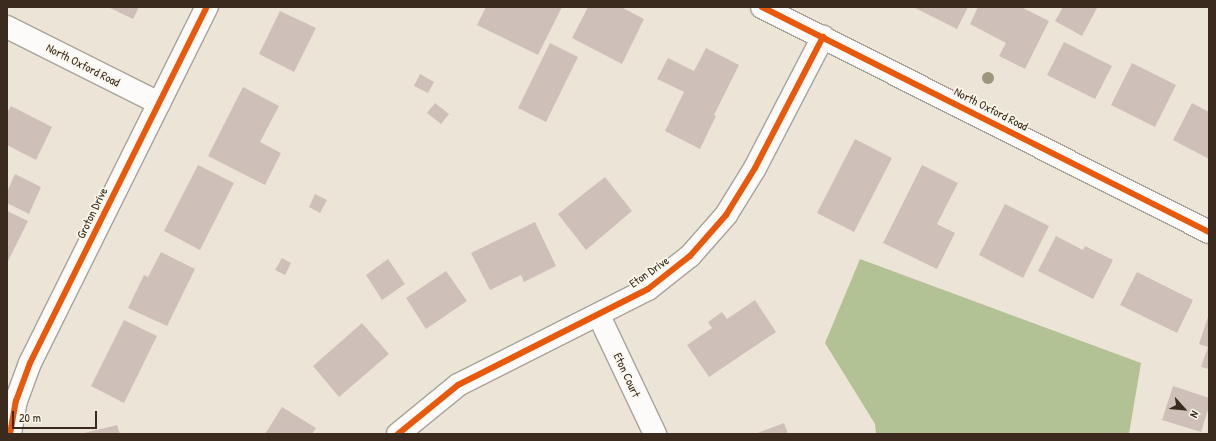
<!DOCTYPE html>
<html>
<head>
<meta charset="utf-8">
<style>
	body { margin:0 }
	#map { position:relative; width:1216px; height:441px; overflow:hidden; background:#ede4d8; font-family:"Patrick Hand",sans-serif }
	div>[style] { position:absolute }
	.forest>* { inset:0; background:#b3c294 }
	.building>* { inset:0; background:#cec0b9 }
	.roads { filter:drop-shadow(1px 0 #a9a299) drop-shadow(-1px 0 #a9a299) drop-shadow(0 1px #a9a299) drop-shadow(0 -1px #a9a299) }
	.minor>* { height:22px; margin:-11px; padding:0 11px; transform-origin:11px; border-radius:11px; background:#fcfbf9 }
	.cycleway>* { height:6px; margin:-3px; padding:0 3px; transform-origin:3px; border-radius:3px; background:#e8590c }
	.trees>* { width:12px; height:12px; margin:-6px; border-radius:50%; background:#9d967e }
	span { translate:-50% -50%; white-space:nowrap; text-align:center; line-height:1.15; -webkit-text-stroke:3.5px #fbf7ec; paint-order:stroke }
	.street-label { font-size:12px; color:#3b2a1e }
	.frame { position:absolute; inset:0; border:8px solid #3b2a1e; pointer-events:none }
	.north { position:absolute; left:1164px; top:389px; width:40px; height:40px; -webkit-text-stroke:3px #fbf7ec; paint-order:stroke; rotate:117deg; font-size:11px; font-weight:700; line-height:16px; text-align:center; color:#3b2a1e }
	.north::after { content:''; display:block; margin:auto; width:14px; height:18px; background:#3b2a1e; clip-path:polygon(50% 0,100% 100%,50% 72%,0 100%) }
	.scale { position:absolute; left:12px; top:411px; width:85px; height:18px; box-sizing:border-box; border:2px solid #3b2a1e; border-top:0; padding-left:5px; font-size:12px; line-height:14px; white-space:nowrap; color:#3b2a1e; -webkit-text-stroke:3px #fbf7ec; paint-order:stroke }
</style>
</head>
<body>
<div id="map">
	<div class="forest">
		<i style="clip-path:polygon(860px 259px,1141px 363px,1129px 434px,876px 434px,875px 424px,825px 343px)"></i>
	</div>
	<div class="building">
		<i style="clip-path:polygon(108px 7px,139px 7px,133px 19px)"></i>
		<i style="clip-path:polygon(486px 7px,562px 7px,538px 55px,477px 25px)"></i>
		<i style="clip-path:polygon(588px 7px,621px 7px,644px 19px,622px 64px,572px 38px)"></i>
		<i style="clip-path:polygon(913px 7px,968px 7px,957px 29px)"></i>
		<i style="clip-path:polygon(978px 7px,1021px 7px,1049px 21px,1025px 69px,999px 56px,1006px 43px,970px 24px)"></i>
		<i style="clip-path:polygon(1063px 7px,1096px 7px,1097px 8px,1082px 36px,1055px 21px)"></i>
		<i style="clip-path:polygon(280px 11px,316px 28px,294px 72px,259px 54px)"></i>
		<i style="clip-path:polygon(1064px 42px,1112px 66px,1095px 99px,1047px 75px)"></i>
		<i style="clip-path:polygon(550px 43px,578px 57px,546px 122px,518px 108px)"></i>
		<i style="clip-path:polygon(706px 48px,739px 65px,714px 115px,716px 116px,700px 149px,665px 131px,684px 92px,657px 79px,668px 58px,694px 71px)"></i>
		<i style="clip-path:polygon(1132px 63px,1176px 85px,1155px 127px,1111px 105px)"></i>
		<i style="clip-path:polygon(420px 74px,434px 82px,428px 93px,414px 86px)"></i>
		<i style="clip-path:polygon(243px 87px,279px 106px,260px 142px,281px 153px,265px 185px,208px 156px)"></i>
		<i style="clip-path:polygon(435px 103px,449px 114px,441px 124px,427px 113px)"></i>
		<i style="clip-path:polygon(1192px 103px,1209px 112px,1209px 159px,1173px 140px)"></i>
		<i style="clip-path:polygon(11px 106px,52px 127px,36px 160px,7px 145px,7px 113px)"></i>
		<i style="clip-path:polygon(855px 139px,892px 158px,854px 232px,817px 213px)"></i>
		<i style="clip-path:polygon(198px 165px,234px 183px,200px 250px,164px 231px)"></i>
		<i style="clip-path:polygon(922px 165px,958px 183px,937px 224px,955px 233px,937px 269px,883px 243px)"></i>
		<i style="clip-path:polygon(15px 174px,41px 187px,29px 214px,7px 203px,7px 192px)"></i>
		<i style="clip-path:polygon(605px 177px,632px 211px,586px 250px,558px 214px)"></i>
		<i style="clip-path:polygon(315px 194px,327px 200px,320px 213px,309px 207px)"></i>
		<i style="clip-path:polygon(1005px 204px,1049px 226px,1023px 278px,979px 255px)"></i>
		<i style="clip-path:polygon(7px 211px,28px 221px,7px 263px)"></i>
		<i style="clip-path:polygon(535px 222px,556px 266px,524px 282px,521px 275px,490px 290px,471px 253px)"></i>
		<i style="clip-path:polygon(1056px 236px,1083px 250px,1085px 246px,1113px 260px,1093px 299px,1038px 271px)"></i>
		<i style="clip-path:polygon(161px 252px,195px 269px,167px 326px,128px 308px,144px 275px,148px 277px)"></i>
		<i style="clip-path:polygon(282px 258px,291px 263px,285px 275px,275px 270px)"></i>
		<i style="clip-path:polygon(388px 259px,405px 284px,382px 300px,366px 275px)"></i>
		<i style="clip-path:polygon(446px 271px,467px 301px,426px 329px,406px 298px)"></i>
		<i style="clip-path:polygon(1137px 272px,1193px 300px,1177px 333px,1120px 305px)"></i>
		<i style="clip-path:polygon(755px 300px,776px 332px,709px 377px,687px 345px,712px 328px,708px 322px,722px 312px,727px 319px)"></i>
		<i style="clip-path:polygon(1209px 314px,1209px 369px,1201px 367px,1208px 347px,1199px 344px)"></i>
		<i style="clip-path:polygon(124px 320px,157px 336px,124px 403px,91px 386px)"></i>
		<i style="clip-path:polygon(362px 323px,389px 354px,339px 397px,313px 366px)"></i>
		<i style="clip-path:polygon(1173px 386px,1209px 398px,1209px 407px,1201px 432px,1162px 420px)"></i>
		<i style="clip-path:polygon(282px 407px,316px 428px,312px 434px,265px 434px)"></i>
		<i style="clip-path:polygon(784px 423px,788px 434px,755px 434px)"></i>
		<i style="clip-path:polygon(117px 425px,120px 434px,84px 434px,84px 433px)"></i>
	</div>
	<div class="roads">
		<div class="minor">
			<i style="left:762px;top:7px;width:500px;rotate:26.72deg"></i>
			<i style="left:7px;top:27px;width:170px;rotate:26.6deg"></i>
			<i style="left:599px;top:316px;width:131px;rotate:64.6deg"></i>
			<i style="left:10px;top:434px;width:34px;rotate:-80deg"></i>
			<i style="left:16px;top:401px;width:40px;rotate:-69.8deg"></i>
			<i style="left:30px;top:363px;width:398px;rotate:-63.6deg"></i>
			<i style="left:398px;top:434px;width:77px;rotate:-39.2deg"></i>
			<i style="left:458px;top:385px;width:213px;rotate:-26.8deg"></i>
			<i style="left:648px;top:289px;width:53px;rotate:-38.2deg"></i>
			<i style="left:690px;top:256px;width:55px;rotate:-48.7deg"></i>
			<i style="left:726px;top:215px;width:55px;rotate:-58.3deg"></i>
			<i style="left:755px;top:168px;width:148px;rotate:-62.6deg"></i>
		</div>
	</div>
	<div class="cycleway">
		<i style="left:762px;top:7px;width:500px;rotate:26.72deg"></i>
		<i style="left:10px;top:434px;width:34px;rotate:-80deg"></i>
		<i style="left:16px;top:401px;width:40px;rotate:-69.8deg"></i>
		<i style="left:30px;top:363px;width:398px;rotate:-63.6deg"></i>
		<i style="left:398px;top:434px;width:77px;rotate:-39.2deg"></i>
		<i style="left:458px;top:385px;width:213px;rotate:-26.8deg"></i>
		<i style="left:648px;top:289px;width:53px;rotate:-38.2deg"></i>
		<i style="left:690px;top:256px;width:55px;rotate:-48.7deg"></i>
		<i style="left:726px;top:215px;width:55px;rotate:-58.3deg"></i>
		<i style="left:755px;top:168px;width:148px;rotate:-62.6deg"></i>
	</div>
	<div class="trees">
		<i style="left:988px;top:78px"></i>
	</div>
	<div class="street-label">
		<span style="left:83px;top:65px;rotate:27deg">North Oxford Road</span>
		<span style="left:991px;top:109px;rotate:27deg">North Oxford Road</span>
		<span style="left:92px;top:213px;rotate:-64deg">Groton Drive</span>
		<span style="left:649px;top:272px;rotate:-35deg">Eton Drive</span>
		<span style="left:627px;top:375px;rotate:65deg">Eton Court</span>
	</div>
	<div class="frame"></div>
	<div class="north">N</div>
	<div class="scale">20 m</div>
</div>
</body>
</html>
